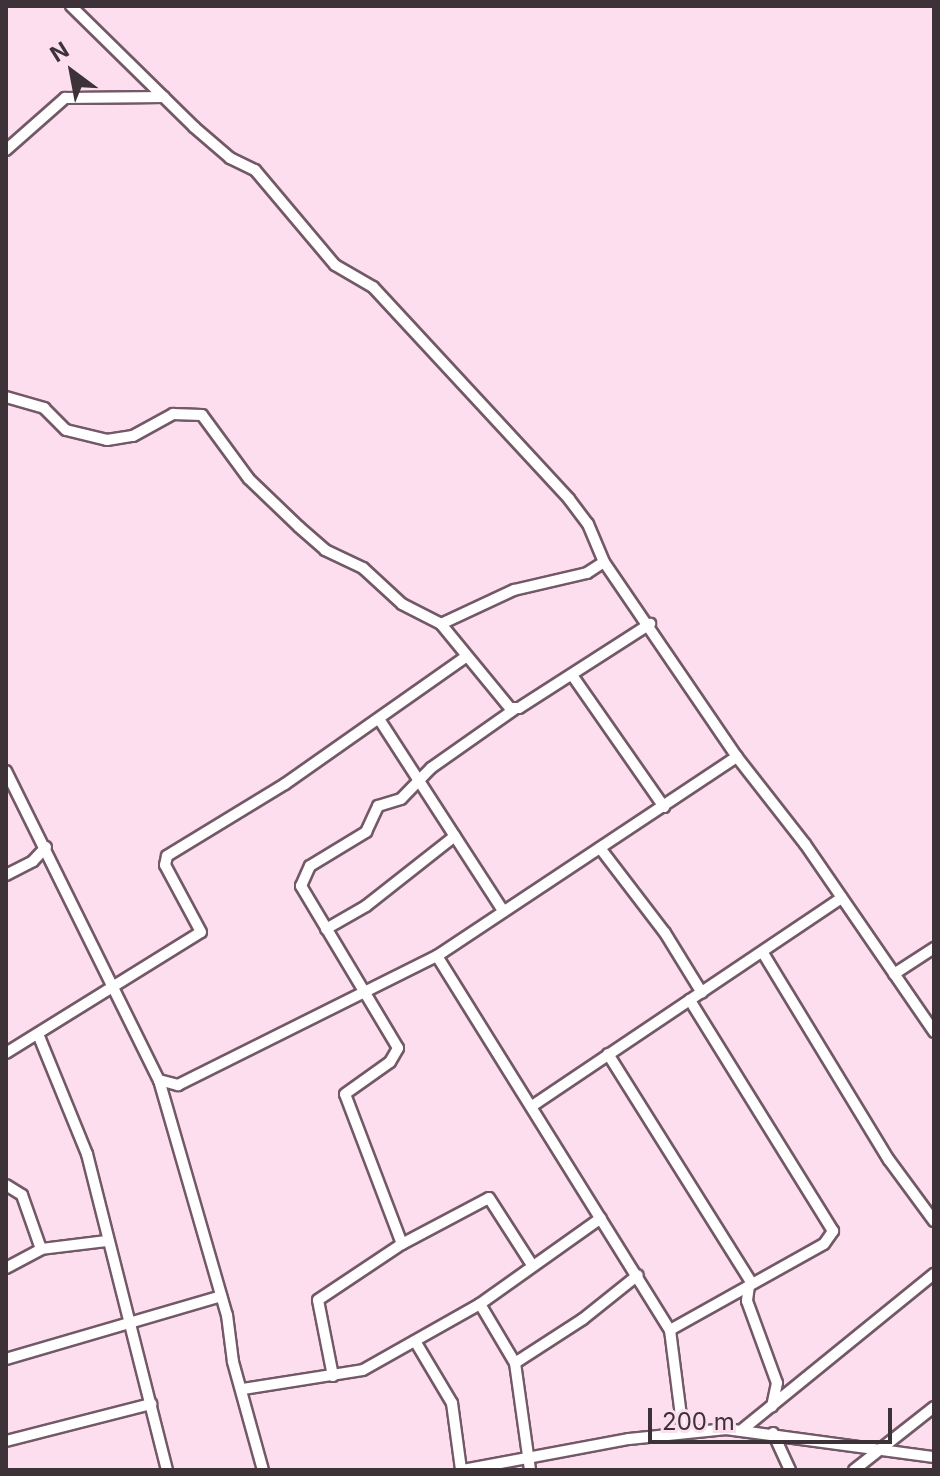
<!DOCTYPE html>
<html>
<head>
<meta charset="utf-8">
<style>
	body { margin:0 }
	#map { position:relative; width:940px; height:1476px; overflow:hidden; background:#fcdeee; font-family:Inter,sans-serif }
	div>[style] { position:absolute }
	.roads { filter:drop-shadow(2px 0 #735967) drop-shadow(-2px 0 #735967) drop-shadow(0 2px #735967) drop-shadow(0 -2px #735967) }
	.minor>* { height:10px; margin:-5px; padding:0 5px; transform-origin:5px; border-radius:5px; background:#fff }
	span { translate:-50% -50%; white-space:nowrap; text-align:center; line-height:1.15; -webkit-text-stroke:6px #fcdeee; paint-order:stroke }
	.frame { position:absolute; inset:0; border:8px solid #3d3238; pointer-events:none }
	.north { position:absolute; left:32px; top:32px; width:80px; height:80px; -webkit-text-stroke:6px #fcdeee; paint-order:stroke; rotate:328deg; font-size:22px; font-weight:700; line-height:32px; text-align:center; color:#3d3238 }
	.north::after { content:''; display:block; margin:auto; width:28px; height:36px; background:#3d3238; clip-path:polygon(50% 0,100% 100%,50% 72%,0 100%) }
	.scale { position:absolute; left:648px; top:1408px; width:244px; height:36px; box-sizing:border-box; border:4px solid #3d3238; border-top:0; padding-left:10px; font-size:24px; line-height:28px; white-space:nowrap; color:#3d3238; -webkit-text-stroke:6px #fcdeee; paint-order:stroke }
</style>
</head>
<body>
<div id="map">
	<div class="roads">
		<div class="minor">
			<i style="left:71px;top:6px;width:173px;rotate:44.5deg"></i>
			<i style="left:194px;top:127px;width:48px;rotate:40.7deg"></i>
			<i style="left:230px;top:158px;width:28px;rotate:26deg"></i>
			<i style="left:255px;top:170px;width:124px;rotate:49.9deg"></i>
			<i style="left:335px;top:265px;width:44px;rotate:30.1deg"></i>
			<i style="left:373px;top:287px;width:289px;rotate:47.2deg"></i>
			<i style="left:569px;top:499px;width:31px;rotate:53deg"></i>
			<i style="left:588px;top:524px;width:41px;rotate:67.2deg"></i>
			<i style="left:604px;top:562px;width:236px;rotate:55.7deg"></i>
			<i style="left:737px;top:757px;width:110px;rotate:52deg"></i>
			<i style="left:805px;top:844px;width:228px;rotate:55.5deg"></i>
			<i style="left:6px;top:150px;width:79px;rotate:-41.4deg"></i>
			<i style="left:65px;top:98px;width:99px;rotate:-0.6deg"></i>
			<i style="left:6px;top:397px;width:40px;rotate:16deg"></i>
			<i style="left:44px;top:408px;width:31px;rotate:45deg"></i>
			<i style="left:66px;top:430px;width:42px;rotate:13.7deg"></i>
			<i style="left:107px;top:440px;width:26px;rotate:-9deg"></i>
			<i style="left:133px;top:436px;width:46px;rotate:-28.8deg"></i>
			<i style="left:173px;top:414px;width:29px;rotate:2deg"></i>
			<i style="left:202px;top:415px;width:79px;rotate:53.7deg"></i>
			<i style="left:249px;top:479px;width:69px;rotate:43.8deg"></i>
			<i style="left:299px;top:527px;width:35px;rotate:41deg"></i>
			<i style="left:325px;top:550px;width:42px;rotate:25.3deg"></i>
			<i style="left:363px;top:568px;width:53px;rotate:42.7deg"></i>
			<i style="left:402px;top:604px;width:44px;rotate:27.1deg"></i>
			<i style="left:441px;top:624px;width:109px;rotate:50.6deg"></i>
			<i style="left:510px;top:708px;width:9px"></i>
			<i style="left:519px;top:708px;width:156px;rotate:-32.7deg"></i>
			<i style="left:441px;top:624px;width:81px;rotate:-25deg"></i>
			<i style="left:514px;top:590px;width:75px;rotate:-13.1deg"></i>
			<i style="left:587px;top:573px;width:20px;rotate:-33deg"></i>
			<i style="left:572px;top:675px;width:161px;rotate:55.1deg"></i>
			<i style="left:379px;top:719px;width:229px;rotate:57.1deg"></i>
			<i style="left:6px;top:771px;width:345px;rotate:63.7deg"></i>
			<i style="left:159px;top:1080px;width:245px;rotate:73.9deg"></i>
			<i style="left:227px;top:1315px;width:47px;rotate:82.7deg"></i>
			<i style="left:233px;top:1362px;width:112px;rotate:74.5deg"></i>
			<i style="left:600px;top:848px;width:107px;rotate:52.6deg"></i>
			<i style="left:665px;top:933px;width:70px;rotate:58.3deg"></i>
			<i style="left:6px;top:875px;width:30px;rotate:-27deg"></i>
			<i style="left:33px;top:861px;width:19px;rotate:-47deg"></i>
			<i style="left:326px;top:929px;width:46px;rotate:-29.9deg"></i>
			<i style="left:366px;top:906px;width:113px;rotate:-38.2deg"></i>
			<i style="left:763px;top:953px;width:242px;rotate:58.7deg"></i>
			<i style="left:889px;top:1160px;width:76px;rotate:53.6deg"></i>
			<i style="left:437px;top:956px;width:441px;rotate:58.1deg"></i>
			<i style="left:670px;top:1330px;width:103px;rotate:82.7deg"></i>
			<i style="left:894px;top:974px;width:48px;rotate:-33deg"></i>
			<i style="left:38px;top:1034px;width:130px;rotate:67.8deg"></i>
			<i style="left:87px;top:1154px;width:326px;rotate:75.8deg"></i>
			<i style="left:6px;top:1053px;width:229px;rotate:-31.8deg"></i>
			<i style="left:201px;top:932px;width:76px;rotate:-118.2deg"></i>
			<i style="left:165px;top:865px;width:9px;rotate:-77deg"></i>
			<i style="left:167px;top:856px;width:138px;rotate:-31.4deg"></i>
			<i style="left:285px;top:784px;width:219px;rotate:-35.1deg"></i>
			<i style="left:608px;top:1054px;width:271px;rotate:57.9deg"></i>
			<i style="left:159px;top:1080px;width:20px;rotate:15deg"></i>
			<i style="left:178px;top:1085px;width:289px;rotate:-26.5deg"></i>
			<i style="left:437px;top:956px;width:360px;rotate:-33.6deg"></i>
			<i style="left:532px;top:1106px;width:373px;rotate:-33.9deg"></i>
			<i style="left:6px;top:1185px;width:19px;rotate:32deg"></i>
			<i style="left:22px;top:1195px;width:57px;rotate:70.6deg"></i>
			<i style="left:402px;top:1244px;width:98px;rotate:-27.9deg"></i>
			<i style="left:489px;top:1198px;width:80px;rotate:57.3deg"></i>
			<i style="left:6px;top:1268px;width:40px;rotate:-28deg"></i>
			<i style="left:41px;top:1249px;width:65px;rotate:-7deg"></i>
			<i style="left:749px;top:1286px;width:15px;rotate:98deg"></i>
			<i style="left:747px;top:1301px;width:87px;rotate:69.9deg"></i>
			<i style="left:777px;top:1383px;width:24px;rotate:102deg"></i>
			<i style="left:480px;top:1304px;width:69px;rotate:59.3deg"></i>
			<i style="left:515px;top:1363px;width:108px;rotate:82deg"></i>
			<i style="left:670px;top:1330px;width:176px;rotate:-29.2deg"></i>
			<i style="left:824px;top:1244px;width:16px;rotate:-55deg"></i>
			<i style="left:833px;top:1231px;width:272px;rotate:-121.8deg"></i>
			<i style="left:415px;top:1341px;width:72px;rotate:59.2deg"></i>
			<i style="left:452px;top:1403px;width:68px;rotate:82.3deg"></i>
			<i style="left:6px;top:1359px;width:224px;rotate:-16.3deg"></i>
			<i style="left:515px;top:1363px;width:81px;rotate:-32.9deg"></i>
			<i style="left:583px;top:1319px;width:70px;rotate:-38.7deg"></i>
			<i style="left:333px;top:1376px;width:77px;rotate:-101.2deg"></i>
			<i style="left:318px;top:1300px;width:101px;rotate:-33.7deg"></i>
			<i style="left:402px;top:1244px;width:160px;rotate:-110.8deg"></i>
			<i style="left:345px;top:1094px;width:55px;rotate:-35.4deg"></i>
			<i style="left:390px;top:1062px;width:16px;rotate:-60deg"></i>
			<i style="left:398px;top:1048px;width:189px;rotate:-120.9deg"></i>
			<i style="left:301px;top:886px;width:22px;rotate:-66deg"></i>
			<i style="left:310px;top:866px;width:66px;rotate:-31.3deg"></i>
			<i style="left:366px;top:832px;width:29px;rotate:-65deg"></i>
			<i style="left:378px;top:806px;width:24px;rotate:-17deg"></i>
			<i style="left:401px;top:799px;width:43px;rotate:-45.9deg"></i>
			<i style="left:431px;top:768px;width:103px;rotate:-35.1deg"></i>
			<i style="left:243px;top:1389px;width:121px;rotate:-9deg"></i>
			<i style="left:363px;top:1370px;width:134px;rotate:-29.4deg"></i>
			<i style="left:480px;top:1304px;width:148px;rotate:-35.4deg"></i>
			<i style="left:743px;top:1429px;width:246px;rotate:-39.1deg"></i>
			<i style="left:773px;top:1433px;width:41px;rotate:65.3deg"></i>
			<i style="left:6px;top:1441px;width:150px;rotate:-14.3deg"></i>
			<i style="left:463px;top:1470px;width:169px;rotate:-10.6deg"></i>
			<i style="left:629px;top:1439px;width:98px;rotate:-5.9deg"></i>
			<i style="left:726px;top:1429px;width:210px;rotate:7.7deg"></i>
			<i style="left:854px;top:1470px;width:102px;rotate:-38.2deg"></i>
		</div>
	</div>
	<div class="frame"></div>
	<div class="north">N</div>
	<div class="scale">200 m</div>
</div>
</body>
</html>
